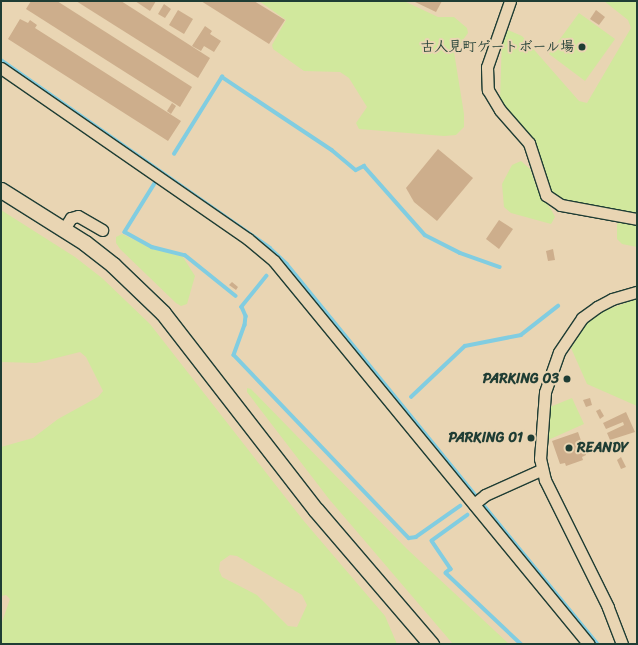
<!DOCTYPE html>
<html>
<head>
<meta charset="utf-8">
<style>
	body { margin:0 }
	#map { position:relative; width:638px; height:645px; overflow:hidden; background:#e9d5b3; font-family:Sriracha,"Klee One",sans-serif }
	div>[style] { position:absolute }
	.green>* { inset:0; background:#d1e89d }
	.stream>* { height:3.5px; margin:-1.75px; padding:0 1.75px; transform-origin:1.75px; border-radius:1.75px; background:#81cde1 }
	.building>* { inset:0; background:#cdae8c }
	.roads { filter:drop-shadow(1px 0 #1f3d34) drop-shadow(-1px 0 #1f3d34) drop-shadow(0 1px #1f3d34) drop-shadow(0 -1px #1f3d34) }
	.street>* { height:11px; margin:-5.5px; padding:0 5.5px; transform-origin:5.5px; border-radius:5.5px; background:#e9d5b3 }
	.secondary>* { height:15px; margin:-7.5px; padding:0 7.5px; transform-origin:7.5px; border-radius:7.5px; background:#e9d5b3 }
	.dots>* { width:11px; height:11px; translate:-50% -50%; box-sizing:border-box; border:2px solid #e9d5b3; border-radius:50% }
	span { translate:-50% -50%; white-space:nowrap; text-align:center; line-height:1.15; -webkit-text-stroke:4px #e9d5b3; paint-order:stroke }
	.poi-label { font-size:14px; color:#1f3d34; font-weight:700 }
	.right { translate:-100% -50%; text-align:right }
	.left { translate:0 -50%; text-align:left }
	.frame { position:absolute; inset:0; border:2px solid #1f3d34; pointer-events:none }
</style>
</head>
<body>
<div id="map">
	<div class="green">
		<i style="clip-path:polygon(259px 1px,404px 1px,438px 17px,454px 17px,467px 28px,468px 33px,454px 52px,464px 114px,464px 127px,456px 135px,444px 136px,359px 129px,356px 123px,367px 107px,349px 78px,340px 72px,304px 71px,273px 49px,272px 45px,286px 20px)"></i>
		<i style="clip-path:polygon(604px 1px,637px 1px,637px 215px,563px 201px,550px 192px,539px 153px,533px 141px,503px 107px,500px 100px,502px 36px,508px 30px,522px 36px,579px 101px,587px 103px,631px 28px,628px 20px)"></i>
		<i style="clip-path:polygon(579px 13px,615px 39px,585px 81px,549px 54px)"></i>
		<i style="clip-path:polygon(521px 161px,530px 169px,537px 189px,552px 211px,555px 217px,551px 224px,511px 213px,504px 207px,502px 184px,512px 165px)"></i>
		<i style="clip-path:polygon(evenodd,1px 210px,75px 257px,102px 278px,150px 324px,303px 520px,385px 616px,397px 644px,1px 644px,1px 625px,10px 599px,6px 595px,1px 596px,1px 447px,33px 438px,58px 419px,98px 397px,103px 391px,86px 357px,80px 352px,36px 363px,1px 362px,1px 210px,230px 555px,237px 556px,302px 595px,307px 605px,297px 627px,288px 626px,257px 595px,222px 577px,219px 570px,220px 562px,230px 555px)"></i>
		<i style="clip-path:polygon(623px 221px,637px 224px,637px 247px,622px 244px,617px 239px,617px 224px)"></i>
		<i style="clip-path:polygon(122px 234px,152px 248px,183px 257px,195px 276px,187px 304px,181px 306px,176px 303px,120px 249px,116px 243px,116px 237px)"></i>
		<i style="clip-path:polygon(637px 299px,637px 406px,587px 384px,571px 348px,587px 323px,600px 312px)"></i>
		<i style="clip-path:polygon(247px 388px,251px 389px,407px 549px,509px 644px,453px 644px,329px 499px,247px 392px)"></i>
		<i style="clip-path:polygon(572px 398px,584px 424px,548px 440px,550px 407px)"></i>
	</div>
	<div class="stream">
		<i style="left:1px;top:60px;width:328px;rotate:34.9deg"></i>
		<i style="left:270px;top:248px;width:23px;rotate:43deg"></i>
		<i style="left:287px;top:264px;width:301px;rotate:50.8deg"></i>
		<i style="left:174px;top:154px;width:91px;rotate:-58.1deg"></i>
		<i style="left:222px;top:77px;width:132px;rotate:33.6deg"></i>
		<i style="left:332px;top:150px;width:31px;rotate:40deg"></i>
		<i style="left:356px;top:170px;width:9px;rotate:-27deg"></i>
		<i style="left:364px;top:166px;width:92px;rotate:48.5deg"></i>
		<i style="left:425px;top:235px;width:39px;rotate:27deg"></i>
		<i style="left:460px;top:253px;width:42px;rotate:19.3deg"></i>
		<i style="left:156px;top:182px;width:59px;rotate:121.8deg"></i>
		<i style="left:125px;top:232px;width:31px;rotate:29deg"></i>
		<i style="left:152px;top:247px;width:34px;rotate:14deg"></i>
		<i style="left:185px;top:255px;width:65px;rotate:38.8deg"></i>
		<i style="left:267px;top:276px;width:40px;rotate:129deg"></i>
		<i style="left:242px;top:307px;width:10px;rotate:66deg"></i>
		<i style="left:246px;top:316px;width:9px;rotate:96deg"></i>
		<i style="left:245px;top:325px;width:32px;rotate:110deg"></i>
		<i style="left:234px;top:355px;width:253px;rotate:46.3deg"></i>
		<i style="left:409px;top:538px;width:7px;rotate:-8deg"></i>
		<i style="left:416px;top:537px;width:54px;rotate:-35.2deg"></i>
		<i style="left:411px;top:397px;width:74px;rotate:-43.4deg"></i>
		<i style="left:465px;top:346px;width:57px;rotate:-11.1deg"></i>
		<i style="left:521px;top:335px;width:47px;rotate:-38.1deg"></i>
		<i style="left:482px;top:503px;width:183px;rotate:50.6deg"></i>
		<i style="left:468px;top:515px;width:44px;rotate:144.2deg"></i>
		<i style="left:432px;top:541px;width:34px;rotate:56deg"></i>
		<i style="left:451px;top:569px;width:6px;rotate:141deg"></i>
		<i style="left:446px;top:573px;width:103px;rotate:43.4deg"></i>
	</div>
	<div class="building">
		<i style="clip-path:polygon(31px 1px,57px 1px,192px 87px,180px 107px,26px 9px)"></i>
		<i style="clip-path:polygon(76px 1px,121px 1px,210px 58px,198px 78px)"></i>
		<i style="clip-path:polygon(135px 1px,156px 1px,150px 11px)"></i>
		<i style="clip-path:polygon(201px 1px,254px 1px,285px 20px,269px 44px)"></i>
		<i style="clip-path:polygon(413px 1px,442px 1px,436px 12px)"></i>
		<i style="clip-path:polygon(164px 4px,171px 9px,165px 18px,158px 14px)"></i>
		<i style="clip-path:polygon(178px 10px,193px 19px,184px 34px,169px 25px)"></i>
		<i style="clip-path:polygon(596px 10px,605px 17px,599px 25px,590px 19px)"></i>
		<i style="clip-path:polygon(20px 19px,28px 23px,30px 20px,37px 25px,35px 28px,181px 121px,168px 141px,8px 39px)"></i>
		<i style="clip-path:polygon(205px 26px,212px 31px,210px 34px,221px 41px,214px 52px,204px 46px,201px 51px,192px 46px)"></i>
		<i style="clip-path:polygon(172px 103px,176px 106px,171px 114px,167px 111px)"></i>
		<i style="clip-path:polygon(438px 149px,473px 178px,437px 221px,414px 202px,406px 188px)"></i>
		<i style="clip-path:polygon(499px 220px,513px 229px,499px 249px,486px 239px)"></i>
		<i style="clip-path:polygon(553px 249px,555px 260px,548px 261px,546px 251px)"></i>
		<i style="clip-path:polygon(232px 282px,238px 287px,236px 290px,229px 285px)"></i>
		<i style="clip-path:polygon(590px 398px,592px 405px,586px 407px,583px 400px)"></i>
		<i style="clip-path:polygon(600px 409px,604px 416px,600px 419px,596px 411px)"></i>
		<i style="clip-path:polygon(626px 412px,635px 432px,610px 440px,607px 433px,624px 425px,623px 422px,606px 429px,603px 423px)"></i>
		<i style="clip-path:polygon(578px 432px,586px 455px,582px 457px,583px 460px,566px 466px,565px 463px,560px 464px,552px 441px)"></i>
		<i style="clip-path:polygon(621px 457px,626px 467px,621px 469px,617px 460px)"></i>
	</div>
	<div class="roads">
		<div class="street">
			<i style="left:510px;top:1px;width:70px;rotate:109.2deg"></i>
			<i style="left:487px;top:67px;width:23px;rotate:88deg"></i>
			<i style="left:488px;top:90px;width:23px;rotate:59deg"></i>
			<i style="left:500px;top:110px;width:44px;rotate:48.7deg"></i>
			<i style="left:529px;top:143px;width:55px;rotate:71.9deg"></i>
			<i style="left:546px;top:195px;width:18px;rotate:34deg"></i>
			<i style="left:561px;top:205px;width:77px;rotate:10.4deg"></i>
			<i style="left:1px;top:68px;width:300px;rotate:34.7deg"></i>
			<i style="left:248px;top:239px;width:34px;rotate:40deg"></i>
			<i style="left:274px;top:261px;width:496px;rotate:50.6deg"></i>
			<i style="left:64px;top:229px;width:13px;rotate:-58deg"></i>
			<i style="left:71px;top:218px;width:7px;rotate:-16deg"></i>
			<i style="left:78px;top:216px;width:28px;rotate:30deg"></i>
			<i style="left:474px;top:504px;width:14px;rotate:-39deg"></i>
			<i style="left:485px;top:495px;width:61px;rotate:-24.1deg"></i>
			<i style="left:622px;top:644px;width:40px;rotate:-111deg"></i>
			<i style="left:608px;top:607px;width:142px;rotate:-116.4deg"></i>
			<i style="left:545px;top:480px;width:22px;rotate:-103deg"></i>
			<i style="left:540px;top:459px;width:67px;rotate:-85.7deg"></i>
			<i style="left:545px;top:392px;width:42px;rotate:-70.7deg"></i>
			<i style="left:559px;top:352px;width:41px;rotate:-55.9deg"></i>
			<i style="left:582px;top:318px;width:19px;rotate:-36deg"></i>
			<i style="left:597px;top:307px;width:17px;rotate:-28deg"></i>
			<i style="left:612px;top:299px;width:26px;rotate:-16deg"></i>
		</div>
		<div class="secondary">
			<i style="left:1px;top:190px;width:99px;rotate:32.2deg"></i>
			<i style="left:85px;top:243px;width:36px;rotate:38deg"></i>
			<i style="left:113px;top:265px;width:69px;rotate:43.8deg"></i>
			<i style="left:163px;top:313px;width:249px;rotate:52.2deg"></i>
			<i style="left:316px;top:510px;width:177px;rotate:49.4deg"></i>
		</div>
	</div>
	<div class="dots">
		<i style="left:582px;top:47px;background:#1f3d34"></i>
		<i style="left:567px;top:379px;background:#1f3d34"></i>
		<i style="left:531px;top:438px;background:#1f3d34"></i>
		<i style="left:569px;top:448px;background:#1f3d34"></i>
	</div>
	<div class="poi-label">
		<span class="right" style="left:574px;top:47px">古人見町ゲートボール場</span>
		<span class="right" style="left:559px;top:379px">PARKING 03</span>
		<span class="right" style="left:523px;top:438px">PARKING 01</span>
		<span class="left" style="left:577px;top:448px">REANDY</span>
	</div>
	<div class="frame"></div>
</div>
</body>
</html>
